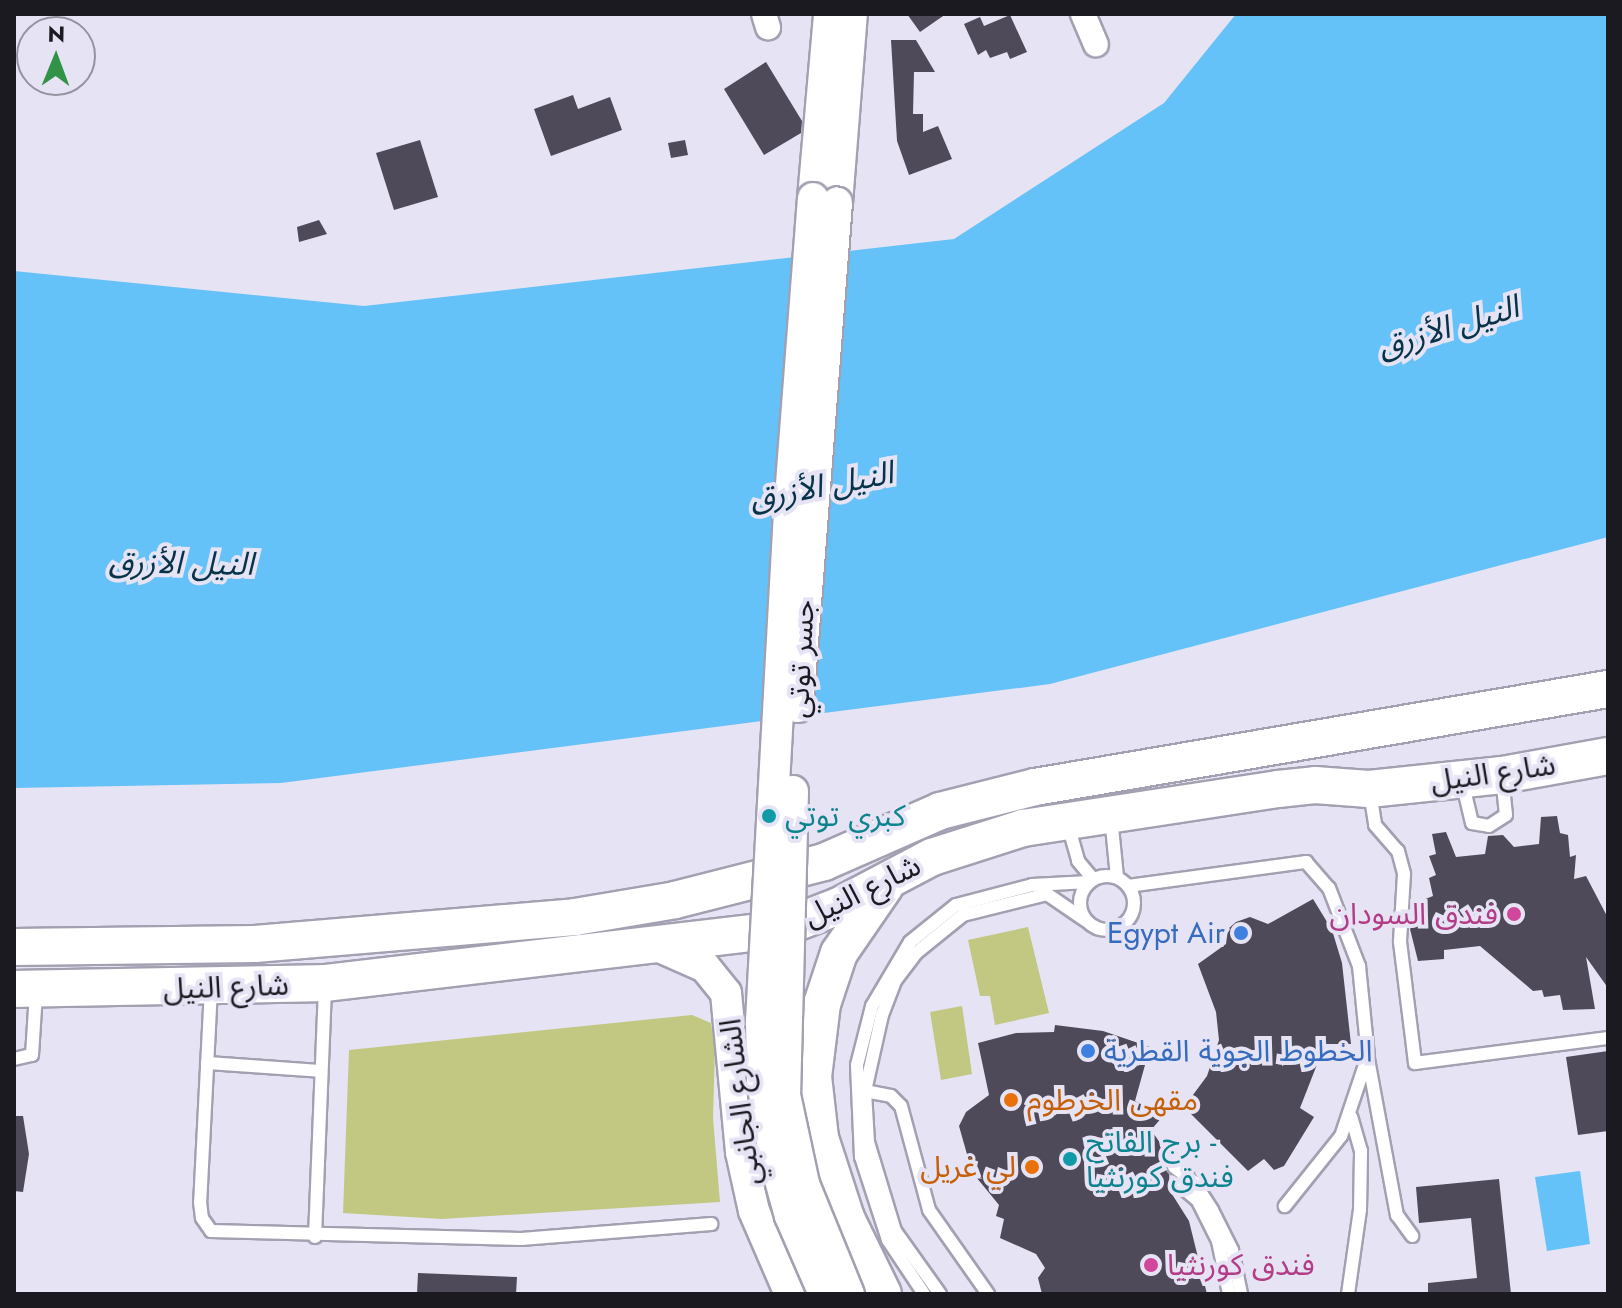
<!DOCTYPE html>
<html>
<head>
<meta charset="utf-8">
<style>
	body { margin:0 }
	#map { position:relative; width:1622px; height:1308px; overflow:hidden; background:#e6e3f5; font-family:Jost,"Noto Sans Arabic",sans-serif }
	div>[style] { position:absolute }
	.green>* { inset:0; background:#c2c882 }
	.water>* { inset:0; background:#64c2f8 }
	.building>* { inset:0; background:#4e4a59 }
	.roads { filter:drop-shadow(2px 0 #a2a0b1) drop-shadow(-2px 0 #a2a0b1) drop-shadow(0 2px #a2a0b1) drop-shadow(0 -2px #a2a0b1) }
	.service>* { height:12px; margin:-6px; padding:0 6px; transform-origin:6px; border-radius:6px; background:#fff }
	.service>.ring { margin:-6px; padding:0; box-sizing:content-box; background:none; border:12px solid #fff; border-radius:50% }
	.minor>* { height:24px; margin:-12px; padding:0 12px; transform-origin:12px; border-radius:12px; background:#fff }
	.tertiary>* { height:30px; margin:-15px; padding:0 15px; transform-origin:15px; border-radius:15px; background:#fff }
	.primary>* { height:36px; margin:-18px; padding:0 18px; transform-origin:18px; border-radius:18px; background:#fff }
	.bridges { filter:drop-shadow(2px 0 #a2a0b1) drop-shadow(-2px 0 #a2a0b1) drop-shadow(0 2px #a2a0b1) drop-shadow(0 -2px #a2a0b1) }
	.tertiary-bridge>* { height:30px; margin:-15px; padding:0 15px; transform-origin:15px; border-radius:15px; background:#fff }
	.dots>* { width:22px; height:22px; translate:-50% -50%; box-sizing:border-box; border:4px solid #e6e3f5; border-radius:50% }
	span { translate:-50% -50%; white-space:nowrap; text-align:center; line-height:1.15; -webkit-text-stroke:8px #e6e3f5; paint-order:stroke }
	.street-label { font-size:30px; color:#1b1a21 }
	.culture-label { font-size:30px; color:#0d838f }
	.left { translate:0 -50%; text-align:left }
	.hotel-label { font-size:30px; color:#b23c85 }
	.right { translate:-100% -50%; text-align:right }
	.shop-label { font-size:30px; color:#366cbe }
	.food-label { font-size:30px; color:#c56008 }
	.water-label { font-size:32px; color:#073348; font-style:italic }
	.frame { position:absolute; inset:0; border:16px solid #1b1a21; pointer-events:none }
	.north { position:absolute; left:16px; top:16px; width:80px; height:80px; box-sizing:border-box; background:#e6e3f5; border:2px solid #9593a0; border-radius:50%; rotate:1deg; font-size:22px; font-weight:700; line-height:32px; text-align:center; color:#1b1a21 }
	.north::after { content:''; display:block; margin:auto; width:28px; height:36px; background:#319348; clip-path:polygon(50% 0,100% 100%,50% 72%,0 100%) }
</style>
</head>
<body>
<div id="map">
	<div class="green">
		<i style="clip-path:polygon(1028px 927px,1049px 1013px,995px 1025px,990px 996px,980px 996px,968px 940px)"></i>
		<i style="clip-path:polygon(962px 1006px,972px 1074px,941px 1080px,930px 1012px)"></i>
		<i style="clip-path:polygon(692px 1015px,711px 1023px,715px 1048px,713px 1118px,720px 1202px,442px 1219px,343px 1213px,349px 1050px)"></i>
	</div>
	<div class="water">
		<i style="clip-path:polygon(1236px 14px,1608px 14px,1608px 537px,1050px 684px,281px 783px,14px 788px,14px 271px,364px 306px,954px 239px,1164px 103px)"></i>
		<i style="clip-path:polygon(1580px 1171px,1590px 1244px,1547px 1251px,1535px 1177px)"></i>
	</div>
	<div class="building">
		<i style="clip-path:polygon(907px 14px,946px 14px,920px 32px)"></i>
		<i style="clip-path:polygon(1010px 15px,1027px 52px,1010px 59px,1007px 52px,990px 58px,986px 50px,978px 55px,964px 24px,980px 17px,984px 26px)"></i>
		<i style="clip-path:polygon(891px 40px,916px 40px,935px 72px,914px 72px,913px 114px,923px 114px,923px 132px,938px 126px,952px 159px,909px 175px,897px 141px)"></i>
		<i style="clip-path:polygon(766px 62px,802px 121px,801px 133px,764px 155px,724px 89px)"></i>
		<i style="clip-path:polygon(573px 95px,578px 109px,610px 97px,622px 130px,551px 156px,534px 109px)"></i>
		<i style="clip-path:polygon(420px 140px,438px 197px,394px 210px,376px 153px)"></i>
		<i style="clip-path:polygon(685px 140px,688px 155px,671px 158px,668px 143px)"></i>
		<i style="clip-path:polygon(319px 220px,327px 234px,299px 242px,297px 227px)"></i>
		<i style="clip-path:polygon(1557px 816px,1560px 833px,1568px 835px,1570px 857px,1576px 855px,1574px 879px,1586px 876px,1608px 918px,1608px 988px,1586px 957px,1595px 1009px,1563px 1010px,1560px 995px,1544px 997px,1542px 990px,1533px 991px,1480px 946px,1444px 950px,1444px 959px,1418px 961px,1410px 929px,1425px 910px,1423px 900px,1433px 896px,1429px 878px,1436px 875px,1429px 856px,1436px 854px,1432px 834px,1446px 832px,1456px 857px,1485px 854px,1488px 836px,1503px 835px,1514px 847px,1539px 844px,1541px 817px)"></i>
		<i style="clip-path:polygon(1313px 899px,1332px 930px,1342px 963px,1351px 1044px,1325px 1044px,1300px 1108px,1314px 1117px,1284px 1166px,1274px 1170px,1264px 1159px,1248px 1171px,1184px 1107px,1207px 1076px,1219px 1040px,1216px 1012px,1198px 964px,1226px 944px,1228px 929px,1236px 922px,1250px 917px,1268px 924px)"></i>
		<i style="clip-path:polygon(1055px 1025px,1103px 1031px,1150px 1047px,1135px 1101px,1163px 1116px,1151px 1130px,1168px 1154px,1170px 1191px,1189px 1221px,1207px 1294px,1042px 1294px,1038px 1278px,1045px 1268px,1036px 1254px,1000px 1238px,1004px 1219px,996px 1216px,999px 1205px,972px 1172px,959px 1126px,966px 1112px,989px 1095px,978px 1043px,1016px 1033px,1054px 1032px)"></i>
		<i style="clip-path:polygon(1608px 1051px,1608px 1131px,1578px 1135px,1566px 1057px)"></i>
		<i style="clip-path:polygon(14px 1116px,23px 1116px,29px 1154px,23px 1192px,14px 1191px)"></i>
		<i style="clip-path:polygon(1499px 1179px,1511px 1294px,1428px 1294px,1428px 1283px,1477px 1278px,1471px 1218px,1419px 1223px,1416px 1187px)"></i>
		<i style="clip-path:polygon(418px 1273px,517px 1277px,516px 1294px,417px 1294px)"></i>
	</div>
	<div class="roads">
		<div class="service">
			<i style="left:1462px;top:781px;width:43px;rotate:76.6deg"></i>
			<i style="left:1472px;top:823px;width:17px;rotate:10deg"></i>
			<i style="left:1489px;top:826px;width:20px;rotate:-33deg"></i>
			<i style="left:1506px;top:815px;width:38px;rotate:-96deg"></i>
			<i style="left:1370px;top:792px;width:33px;rotate:81deg"></i>
			<i style="left:1375px;top:825px;width:35px;rotate:49deg"></i>
			<i style="left:1398px;top:851px;width:24px;rotate:75deg"></i>
			<i style="left:1404px;top:874px;width:68px;rotate:93.4deg"></i>
			<i style="left:1400px;top:942px;width:122px;rotate:82.9deg"></i>
			<i style="left:1415px;top:1063px;width:195px;rotate:-7.4deg"></i>
			<i style="left:1111px;top:817px;width:60px;rotate:84.3deg"></i>
			<i style="left:1068px;top:825px;width:37px;rotate:74deg"></i>
			<i style="left:1078px;top:861px;width:23px;rotate:50deg"></i>
			<i class="ring" style="left:1080px;top:876px;width:42px;height:42px"></i>
			<i style="left:1128px;top:886px;width:180px;rotate:-7.7deg"></i>
			<i style="left:1306px;top:862px;width:35px;rotate:49deg"></i>
			<i style="left:1329px;top:888px;width:84px;rotate:69deg"></i>
			<i style="left:1359px;top:966px;width:90px;rotate:84.3deg"></i>
			<i style="left:1368px;top:1056px;width:84px;rotate:108.6deg"></i>
			<i style="left:1341px;top:1136px;width:90px;rotate:128.7deg"></i>
			<i style="left:211px;top:988px;width:214px;rotate:92.9deg"></i>
			<i style="left:200px;top:1202px;width:16px;rotate:83deg"></i>
			<i style="left:202px;top:1218px;width:16px;rotate:55deg"></i>
			<i style="left:211px;top:1231px;width:310px;rotate:1.5deg"></i>
			<i style="left:521px;top:1239px;width:191px;rotate:-4.5deg"></i>
			<i style="left:14px;top:1059px;width:18px;rotate:-13deg"></i>
			<i style="left:32px;top:1055px;width:62px;rotate:-86.3deg"></i>
			<i style="left:1368px;top:1059px;width:159px;rotate:79.5deg"></i>
			<i style="left:1397px;top:1215px;width:26px;rotate:54deg"></i>
			<i style="left:207px;top:1063px;width:114px;rotate:4deg"></i>
			<i style="left:865px;top:1091px;width:26px;rotate:11deg"></i>
			<i style="left:891px;top:1096px;width:14px;rotate:45deg"></i>
			<i style="left:901px;top:1106px;width:108px;rotate:74.9deg"></i>
			<i style="left:929px;top:1210px;width:103px;rotate:54.9deg"></i>
			<i style="left:1174px;top:1167px;width:25px;rotate:37deg"></i>
			<i style="left:1194px;top:1182px;width:33px;rotate:57deg"></i>
			<i style="left:1212px;top:1210px;width:45px;rotate:63.4deg"></i>
			<i style="left:1232px;top:1250px;width:45px;rotate:78.4deg"></i>
			<i style="left:1178px;top:1184px;width:26px;rotate:40deg"></i>
			<i style="left:1198px;top:1201px;width:45px;rotate:63.4deg"></i>
			<i style="left:1218px;top:1241px;width:54px;rotate:78.3deg"></i>
			<i style="left:315px;top:1237px;width:251px;rotate:-87.7deg"></i>
			<i style="left:924px;top:1294px;width:65px;rotate:-123.7deg"></i>
			<i style="left:888px;top:1240px;width:87px;rotate:-108deg"></i>
			<i style="left:861px;top:1157px;width:92px;rotate:-92.5deg"></i>
			<i style="left:857px;top:1065px;width:61px;rotate:-75.7deg"></i>
			<i style="left:872px;top:1006px;width:74px;rotate:-59.3deg"></i>
			<i style="left:910px;top:942px;width:59px;rotate:-38.8deg"></i>
			<i style="left:956px;top:905px;width:79px;rotate:-14.7deg"></i>
			<i style="left:1032px;top:885px;width:57px;rotate:-3deg"></i>
			<i style="left:940px;top:1294px;width:77px;rotate:-125.5deg"></i>
			<i style="left:895px;top:1231px;width:93px;rotate:-106.9deg"></i>
			<i style="left:868px;top:1142px;width:51px;rotate:-93.4deg"></i>
			<i style="left:865px;top:1091px;width:78px;rotate:-77.4deg"></i>
			<i style="left:882px;top:1015px;width:36px;rotate:-69deg"></i>
			<i style="left:895px;top:981px;width:35px;rotate:-53deg"></i>
			<i style="left:916px;top:953px;width:60px;rotate:-39deg"></i>
			<i style="left:963px;top:915px;width:87px;rotate:-14deg"></i>
			<i style="left:1047px;top:894px;width:46px;rotate:34.4deg"></i>
			<i style="left:1348px;top:1294px;width:85px;rotate:-81.9deg"></i>
			<i style="left:1360px;top:1210px;width:59px;rotate:-89deg"></i>
			<i style="left:1361px;top:1151px;width:35px;rotate:-106deg"></i>
		</div>
		<div class="minor">
			<i style="left:764px;top:14px;width:14px;rotate:73deg"></i>
			<i style="left:1083px;top:14px;width:33px;rotate:67deg"></i>
		</div>
		<div class="tertiary">
			<i style="left:813px;top:198px;width:185px;rotate:-85deg"></i>
			<i style="left:837px;top:203px;width:190px;rotate:-85.5deg"></i>
			<i style="left:653px;top:944px;width:57px;rotate:23.9deg"></i>
			<i style="left:705px;top:967px;width:33px;rotate:51deg"></i>
			<i style="left:726px;top:993px;width:160px;rotate:84.6deg"></i>
			<i style="left:741px;top:1152px;width:60px;rotate:77.6deg"></i>
			<i style="left:754px;top:1211px;width:90px;rotate:66.6deg"></i>
		</div>
		<div class="primary">
			<i style="left:14px;top:947px;width:241px;rotate:-0.7deg"></i>
			<i style="left:255px;top:944px;width:321px;rotate:-4.8deg"></i>
			<i style="left:575px;top:917px;width:101px;rotate:-9.6deg"></i>
			<i style="left:675px;top:900px;width:154px;rotate:-14.3deg"></i>
			<i style="left:824px;top:862px;width:127px;rotate:-23.7deg"></i>
			<i style="left:940px;top:811px;width:98px;rotate:-14.2deg"></i>
			<i style="left:1035px;top:787px;width:581px;rotate:-9.71deg"></i>
			<i style="left:14px;top:989px;width:311px;rotate:-1.1deg"></i>
			<i style="left:325px;top:983px;width:455px;rotate:-6.7deg"></i>
			<i style="left:777px;top:930px;width:66px;rotate:-21.2deg"></i>
			<i style="left:839px;top:906px;width:105px;rotate:-27.8deg"></i>
			<i style="left:932px;top:857px;width:96px;rotate:-17.7deg"></i>
			<i style="left:1023px;top:828px;width:258px;rotate:-8.7deg"></i>
			<i style="left:1278px;top:789px;width:37px;rotate:-6deg"></i>
			<i style="left:1315px;top:785px;width:54px;rotate:4.2deg"></i>
			<i style="left:1369px;top:789px;width:134px;rotate:-6deg"></i>
			<i style="left:1502px;top:775px;width:108px;rotate:-10.2deg"></i>
			<i style="left:883px;top:1294px;width:85px;rotate:-116deg"></i>
			<i style="left:846px;top:1218px;width:84px;rotate:-108deg"></i>
			<i style="left:820px;top:1138px;width:61px;rotate:-96.5deg"></i>
			<i style="left:813px;top:1077px;width:74px;rotate:-83deg"></i>
			<i style="left:822px;top:1004px;width:54px;rotate:-71.6deg"></i>
			<i style="left:839px;top:953px;width:81px;rotate:-55.5deg"></i>
		</div>
	</div>
	<div class="bridges">
		<div class="tertiary-bridge">
			<i style="left:813px;top:198px;width:315px;rotate:94.4deg"></i>
			<i style="left:789px;top:512px;width:510px;rotate:93.15deg"></i>
			<i style="left:761px;top:1021px;width:60px;rotate:89deg"></i>
			<i style="left:762px;top:1081px;width:82px;rotate:80.9deg"></i>
			<i style="left:775px;top:1162px;width:56px;rotate:74.5deg"></i>
			<i style="left:790px;top:1216px;width:85px;rotate:66.4deg"></i>
			<i style="left:798px;top:707px;width:506px;rotate:-85.58deg"></i>
			<i style="left:793px;top:791px;width:304px;rotate:91.5deg"></i>
			<i style="left:785px;top:1095px;width:91px;rotate:77.9deg"></i>
			<i style="left:804px;top:1184px;width:119px;rotate:67.8deg"></i>
		</div>
	</div>
	<div class="dots">
		<i style="left:769px;top:816px;background:#0f9aa8"></i>
		<i style="left:1514px;top:914px;background:#d1479c"></i>
		<i style="left:1241px;top:933px;background:#3f7fe0"></i>
		<i style="left:1088px;top:1051px;background:#3f7fe0"></i>
		<i style="left:1011px;top:1100px;background:#e8710a"></i>
		<i style="left:1070px;top:1159px;background:#0f9aa8"></i>
		<i style="left:1032px;top:1167px;background:#e8710a"></i>
		<i style="left:1151px;top:1265px;background:#d1479c"></i>
	</div>
	<div class="street-label">
		<span style="left:801px;top:659px;rotate:-87deg">جسر توتي</span>
		<span style="left:1493px;top:773px;rotate:-8deg">شارع النيل</span>
		<span style="left:862px;top:891px;rotate:-26deg">شارع النيل</span>
		<span style="left:226px;top:987px;rotate:-2deg">شارع النيل</span>
		<span style="left:740px;top:1102px;rotate:-97deg">الشارع الجانبي</span>
	</div>
	<div class="culture-label">
		<span class="left" style="left:785px;top:816px">كبري توتي</span>
		<span class="left" style="left:1086px;top:1159px">برج الفاتح -<br>فندق كورنثيا</span>
	</div>
	<div class="hotel-label">
		<span class="right" style="left:1498px;top:914px">فندق السودان</span>
		<span class="left" style="left:1167px;top:1265px">فندق كورنثيا</span>
	</div>
	<div class="shop-label">
		<span class="right" style="left:1225px;top:933px">Egypt Air</span>
		<span class="left" style="left:1104px;top:1051px">الخطوط الجوية القطرية</span>
	</div>
	<div class="food-label">
		<span class="left" style="left:1027px;top:1100px">مقهى الخرطوم</span>
		<span class="right" style="left:1016px;top:1167px">لي غريل</span>
	</div>
	<div class="water-label">
		<span style="left:1448px;top:327px;rotate:-17deg">النيل الأزرق</span>
		<span style="left:821px;top:486px;rotate:-11deg">النيل الأزرق</span>
		<span style="left:181px;top:563px;rotate:1deg">النيل الأزرق</span>
	</div>
	<div class="frame"></div>
	<div class="north">N</div>
</div>
</body>
</html>
